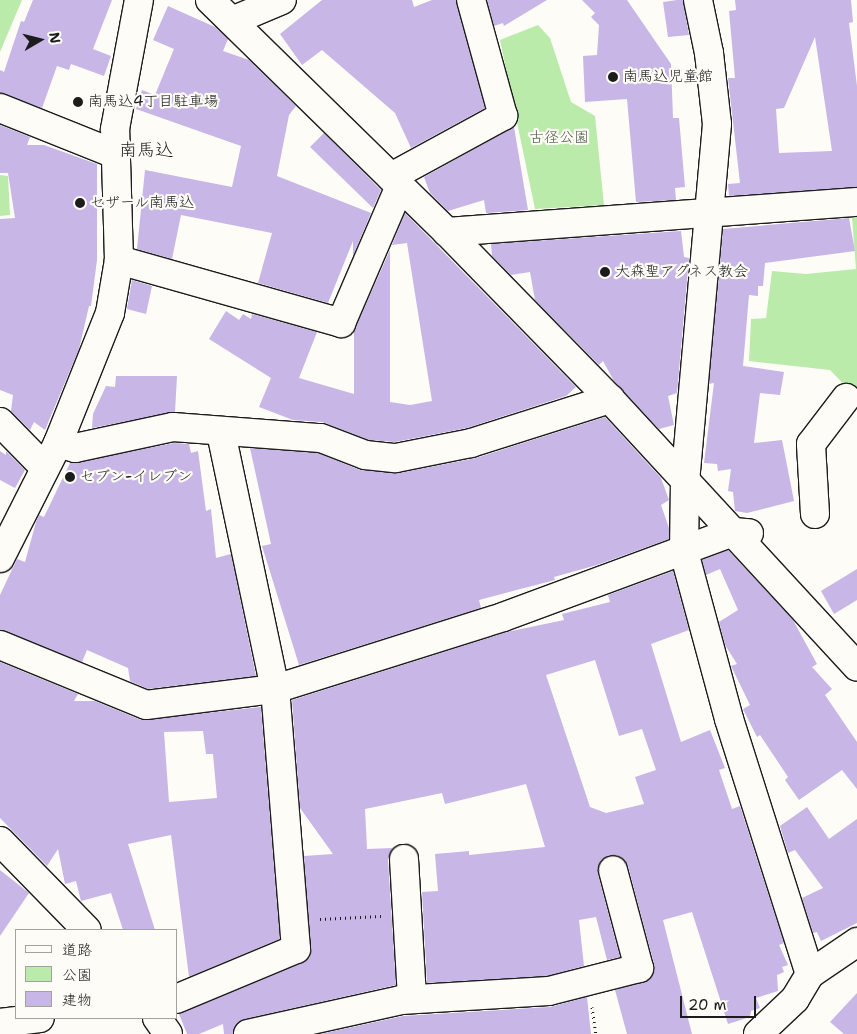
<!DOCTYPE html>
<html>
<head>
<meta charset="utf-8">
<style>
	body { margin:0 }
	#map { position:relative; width:857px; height:1034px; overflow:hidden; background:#fdfcf7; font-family:"Shantell Sans","Klee One",sans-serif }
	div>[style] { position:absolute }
	.green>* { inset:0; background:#bbebaa }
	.building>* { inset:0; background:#c8b6e6 }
	.path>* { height:3px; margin-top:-1.5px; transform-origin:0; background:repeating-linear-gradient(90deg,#1c1c1c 0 1px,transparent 0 5px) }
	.roads { filter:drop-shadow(1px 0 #1c1c1c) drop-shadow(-1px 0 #1c1c1c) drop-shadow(0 1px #1c1c1c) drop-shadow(0 -1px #1c1c1c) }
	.minor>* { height:28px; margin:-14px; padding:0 14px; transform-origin:14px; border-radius:14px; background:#fdfcf7 }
	.dots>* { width:14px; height:14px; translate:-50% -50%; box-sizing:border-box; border:2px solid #fdfcf7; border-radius:50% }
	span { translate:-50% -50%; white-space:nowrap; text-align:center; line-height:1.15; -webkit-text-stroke:4.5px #fdfcf7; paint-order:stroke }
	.poi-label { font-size:15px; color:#1c1c1c }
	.left { translate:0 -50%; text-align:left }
	.park-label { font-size:15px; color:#4c5a47 }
	.quarter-label { font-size:18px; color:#1c1c1c }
	.legend { position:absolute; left:15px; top:929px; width:162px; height:90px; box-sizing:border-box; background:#fdfcf7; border:1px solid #a3a29f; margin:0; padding:6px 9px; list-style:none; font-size:15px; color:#1c1c1c }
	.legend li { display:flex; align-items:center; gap:10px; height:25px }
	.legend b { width:25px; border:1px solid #a3a29f }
	.north { position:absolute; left:15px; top:15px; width:50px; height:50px; -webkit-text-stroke:4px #fdfcf7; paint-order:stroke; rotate:82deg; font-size:14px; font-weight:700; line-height:20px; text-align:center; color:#1c1c1c }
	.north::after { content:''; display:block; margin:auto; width:18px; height:22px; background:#1c1c1c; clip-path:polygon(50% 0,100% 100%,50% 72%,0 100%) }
	.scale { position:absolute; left:680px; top:996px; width:76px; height:22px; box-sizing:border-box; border:2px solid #1c1c1c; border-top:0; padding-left:6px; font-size:15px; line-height:18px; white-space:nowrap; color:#1c1c1c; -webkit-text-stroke:4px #fdfcf7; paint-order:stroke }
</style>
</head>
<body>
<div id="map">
	<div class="green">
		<i style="clip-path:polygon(0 0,22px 0,0 52px)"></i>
		<i style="clip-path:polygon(538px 25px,550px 38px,571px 102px,595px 116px,604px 205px,535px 209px,500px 40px)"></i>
		<i style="clip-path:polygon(0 175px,8px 176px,10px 215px,0 216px)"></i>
		<i style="clip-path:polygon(857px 216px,857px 398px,830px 370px,749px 361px,751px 319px,766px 318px,772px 271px,806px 274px,856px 269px,852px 217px)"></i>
	</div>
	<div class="building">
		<i style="clip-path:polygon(33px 0,112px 0,93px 49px,111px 56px,104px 76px,71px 64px,69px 70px,57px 66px,42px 108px,0 93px,0 70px,4px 72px,21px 21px,24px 22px)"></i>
		<i style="clip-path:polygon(322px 0,412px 0,414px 7px,432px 0,456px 0,485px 108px,411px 148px,395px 113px,322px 50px,302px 65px,280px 34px)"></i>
		<i style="clip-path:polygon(487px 0,547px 0,504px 26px,503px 23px,494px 26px)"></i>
		<i style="clip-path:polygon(582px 0,627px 0,671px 64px,673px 118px,679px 118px,685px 187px,675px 188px,676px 200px,636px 202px,627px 99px,585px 102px,583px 56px,597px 55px,599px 25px,591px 17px,595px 13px)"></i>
		<i style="clip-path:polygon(677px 0,683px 0,689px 35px,668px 37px,663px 2px)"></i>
		<i style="clip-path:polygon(evenodd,735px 0,851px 0,853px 22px,849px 23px,857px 86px,857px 187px,729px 196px,728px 184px,740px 183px,728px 78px,735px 78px,729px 11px,736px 10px,735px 0,815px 37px,832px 151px,779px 153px,776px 109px,784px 108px,815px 37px)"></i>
		<i style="clip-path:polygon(168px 6px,215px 27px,228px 39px,223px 51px,249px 60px,296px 106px,289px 115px,277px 176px,371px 213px,353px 256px,353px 241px,328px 303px,258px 283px,272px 233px,181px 215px,172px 259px,137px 249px,145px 170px,232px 187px,241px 146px,136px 109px,142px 90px,155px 95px,174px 49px,153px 40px)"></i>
		<i style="clip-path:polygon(0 125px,30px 137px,27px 145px,44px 145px,97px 164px,97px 260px,91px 306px,89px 306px,79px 349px,45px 430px,34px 422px,30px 430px,11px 411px,13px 395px,0 390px,0 219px,15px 218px,8px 173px,0 173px)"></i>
		<i style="clip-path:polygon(514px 127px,528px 210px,486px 213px,484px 200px,448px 211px,430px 193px,424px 177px)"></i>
		<i style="clip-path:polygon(324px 133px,381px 190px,373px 208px,310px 147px)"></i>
		<i style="clip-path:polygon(405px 213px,576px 387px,566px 396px,467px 428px,395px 442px,369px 440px,322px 422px,293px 420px,259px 407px,271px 378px,209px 339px,226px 311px,239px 320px,243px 314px,251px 319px,252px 314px,317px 332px,299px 378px,354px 394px,354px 331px,390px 250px,390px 402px,410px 405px,432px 401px,407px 243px,392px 245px)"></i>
		<i style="clip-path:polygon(849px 218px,855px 251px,765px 263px,763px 286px,758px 286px,758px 296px,749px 295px,743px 366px,784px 372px,780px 395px,760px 393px,754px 443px,782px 440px,794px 501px,747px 513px,735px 511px,733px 492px,728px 491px,731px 469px,718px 471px,717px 464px,704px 463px,714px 383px,709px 384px,723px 229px)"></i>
		<i style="clip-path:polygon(681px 231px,684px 257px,689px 258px,677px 393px,668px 396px,674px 425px,659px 429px,614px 381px,603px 361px,599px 365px,535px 300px,530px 272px,511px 275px,492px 256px,491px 244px)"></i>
		<i style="clip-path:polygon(132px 280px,152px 286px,146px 314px,127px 309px)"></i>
		<i style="clip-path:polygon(116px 376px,177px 376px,175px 412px,92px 428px,93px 414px,106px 386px,115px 387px)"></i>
		<i style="clip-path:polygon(605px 417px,661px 478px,669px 500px,661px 505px,669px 528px,669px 539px,597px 565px,554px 577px,555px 580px,479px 600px,481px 608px,299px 665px,262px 546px,271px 544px,250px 448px,318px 453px,360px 470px,399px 473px,476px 458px)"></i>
		<i style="clip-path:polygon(174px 443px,189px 444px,191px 453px,198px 451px,206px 511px,211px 509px,216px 558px,231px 554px,256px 676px,148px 689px,130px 681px,128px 668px,87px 650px,82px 662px,0 630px,0 595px,17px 559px,25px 562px,36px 522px,39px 515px,44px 517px,70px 463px)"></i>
		<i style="clip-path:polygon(0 451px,6px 455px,6px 451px,25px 470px,15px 488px,0 480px)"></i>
		<i style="clip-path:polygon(728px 550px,793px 620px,817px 664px,812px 667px,832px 689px,825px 695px,857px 742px,857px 789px,842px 770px,799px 800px,785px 780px,788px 777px,760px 735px,757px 737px,743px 709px,750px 705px,731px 666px,737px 664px,725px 645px,719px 622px,738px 610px,720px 569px,706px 575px,702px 560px)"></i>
		<i style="clip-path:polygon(857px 569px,857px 600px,834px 614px,821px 591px)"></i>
		<i style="clip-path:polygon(evenodd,673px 571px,689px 630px,651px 644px,681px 742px,710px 730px,725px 768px,719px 770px,732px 809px,740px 806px,784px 943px,779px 945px,788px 965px,782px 967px,784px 972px,777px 975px,778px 991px,756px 998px,760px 1008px,751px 1011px,750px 1017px,728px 1024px,692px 912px,663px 920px,692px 1034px,627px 1034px,615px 990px,650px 979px,654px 964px,628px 866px,617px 855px,602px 859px,598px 874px,620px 957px,607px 960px,596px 917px,579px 920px,584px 966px,547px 976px,427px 983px,422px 892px,438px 891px,435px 854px,469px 851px,469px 855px,545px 847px,526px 784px,445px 804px,442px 793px,365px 809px,367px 849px,392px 848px,388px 860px,396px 985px,245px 1019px,237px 1023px,233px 1034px,224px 1034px,223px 1024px,199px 1034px,187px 1034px,179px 1014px,302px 963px,310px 957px,304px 856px,333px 854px,300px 808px,292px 700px,507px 632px,564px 620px,562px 614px,610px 602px,608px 595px,673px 571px,595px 660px,619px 736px,642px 729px,656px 770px,635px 777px,644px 804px,606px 813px,590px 807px,546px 675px,595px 660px)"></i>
		<i style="clip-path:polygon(evenodd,0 662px,78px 694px,74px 701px,95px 701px,141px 720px,261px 707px,280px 939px,189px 977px,171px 835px,128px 844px,155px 930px,123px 930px,111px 893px,81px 901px,76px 881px,65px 884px,58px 849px,47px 866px,0 818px,0 662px,203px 731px,206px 754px,213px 754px,217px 798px,169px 802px,164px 732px,203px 731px)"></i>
		<i style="clip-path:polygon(807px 807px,829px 839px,857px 819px,857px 923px,821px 941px,817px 932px,813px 933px,802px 898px,823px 888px,795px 850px,788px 853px,780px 826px)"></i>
		<i style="clip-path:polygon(0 870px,29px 893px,0 936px)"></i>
		<i style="clip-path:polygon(857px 993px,857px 1034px,844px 1034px,830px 1022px)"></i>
		<i style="clip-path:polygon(587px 997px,591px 1034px,320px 1034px,403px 1016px,550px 1007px)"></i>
	</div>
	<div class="path">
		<i style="left:320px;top:919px;width:61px;rotate:-2.8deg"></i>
		<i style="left:592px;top:1007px;width:27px;rotate:82deg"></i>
	</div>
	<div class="roads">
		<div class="minor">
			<i style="left:210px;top:0;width:332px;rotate:44.4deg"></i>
			<i style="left:447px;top:232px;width:233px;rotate:45.7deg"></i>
			<i style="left:610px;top:399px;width:364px;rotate:47.3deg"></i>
			<i style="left:698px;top:0;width:54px;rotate:78.3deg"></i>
			<i style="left:709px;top:53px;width:71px;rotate:83.6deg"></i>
			<i style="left:717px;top:124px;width:357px;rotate:95.1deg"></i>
			<i style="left:685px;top:480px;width:72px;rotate:90.8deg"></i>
			<i style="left:684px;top:552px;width:173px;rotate:74.9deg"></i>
			<i style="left:729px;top:719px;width:268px;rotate:72.4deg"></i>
			<i style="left:232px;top:21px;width:54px;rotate:-22.8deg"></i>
			<i style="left:0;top:108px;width:124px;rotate:21.8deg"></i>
			<i style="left:391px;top:177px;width:128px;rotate:-28.6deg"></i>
			<i style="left:503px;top:116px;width:120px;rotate:-105.4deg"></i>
			<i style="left:447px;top:232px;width:411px;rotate:-4.2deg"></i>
			<i style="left:119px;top:260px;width:231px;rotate:15.8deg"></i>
			<i style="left:341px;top:323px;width:149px;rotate:-66.7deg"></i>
			<i style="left:0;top:422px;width:64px;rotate:45.6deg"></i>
			<i style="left:58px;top:443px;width:18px;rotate:16deg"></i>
			<i style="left:75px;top:448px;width:100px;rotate:-12.1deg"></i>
			<i style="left:173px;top:427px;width:148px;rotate:4.3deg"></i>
			<i style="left:321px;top:438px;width:47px;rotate:21.1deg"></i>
			<i style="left:365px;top:455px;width:31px;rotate:6deg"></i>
			<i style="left:396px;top:458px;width:76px;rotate:-11.3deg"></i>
			<i style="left:471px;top:443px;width:146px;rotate:-17.6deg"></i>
			<i style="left:815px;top:514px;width:70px;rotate:-93.3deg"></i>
			<i style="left:811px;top:444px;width:58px;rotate:-52.7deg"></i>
			<i style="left:0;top:558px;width:129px;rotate:-63.2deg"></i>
			<i style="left:58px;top:443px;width:140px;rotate:-68.2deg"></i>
			<i style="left:110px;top:313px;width:54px;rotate:-80.4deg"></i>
			<i style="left:119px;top:260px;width:131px;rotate:-91.7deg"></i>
			<i style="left:115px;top:129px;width:131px;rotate:-79.5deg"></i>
			<i style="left:0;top:645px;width:158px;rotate:22.3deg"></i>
			<i style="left:146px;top:705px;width:130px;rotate:-7.1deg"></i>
			<i style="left:275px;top:689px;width:239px;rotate:-17.5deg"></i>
			<i style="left:503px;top:617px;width:245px;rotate:-20.3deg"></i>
			<i style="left:733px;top:532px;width:16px;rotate:4deg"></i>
			<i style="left:0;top:841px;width:124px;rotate:45.7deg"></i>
			<i style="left:404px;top:859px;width:140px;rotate:86.7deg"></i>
			<i style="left:176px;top:999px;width:130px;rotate:-22.6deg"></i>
			<i style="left:296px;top:949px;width:261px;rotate:-94.6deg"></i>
			<i style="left:275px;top:689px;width:263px;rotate:-101.9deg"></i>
			<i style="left:157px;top:1018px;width:19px;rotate:55deg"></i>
			<i style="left:0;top:1023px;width:40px;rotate:-7.1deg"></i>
			<i style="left:248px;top:1034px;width:157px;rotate:-12.5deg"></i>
			<i style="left:401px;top:1000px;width:148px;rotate:-3.5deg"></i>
			<i style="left:549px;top:991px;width:93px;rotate:-14.3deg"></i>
			<i style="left:639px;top:968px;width:101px;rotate:-104.9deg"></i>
			<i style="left:758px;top:1034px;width:51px;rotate:-43.4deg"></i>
			<i style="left:795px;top:999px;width:29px;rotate:-59deg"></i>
			<i style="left:810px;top:974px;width:57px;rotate:-34.2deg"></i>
		</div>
	</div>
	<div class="dots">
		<i style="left:613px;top:77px;background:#1c1c1c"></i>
		<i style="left:78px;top:102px;background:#1c1c1c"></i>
		<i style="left:80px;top:203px;background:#1c1c1c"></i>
		<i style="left:605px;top:272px;background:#1c1c1c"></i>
		<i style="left:70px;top:477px;background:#1c1c1c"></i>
	</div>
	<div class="poi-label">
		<span class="left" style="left:623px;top:77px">南馬込児童館</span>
		<span class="left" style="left:88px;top:102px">南馬込4丁目駐車場</span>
		<span class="left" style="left:90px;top:203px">セザール南馬込</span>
		<span class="left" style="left:615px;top:272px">大森聖アグネス教会</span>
		<span class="left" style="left:80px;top:477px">セブン-イレブン</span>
	</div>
	<div class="park-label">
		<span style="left:559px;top:138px">古径公園</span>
	</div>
	<div class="quarter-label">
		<span style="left:146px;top:150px">南馬込</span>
	</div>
	<ul class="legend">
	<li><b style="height:6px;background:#fdfcf7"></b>道路</li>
	<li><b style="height:14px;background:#bbebaa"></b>公園</li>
	<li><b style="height:14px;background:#c8b6e6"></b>建物</li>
	</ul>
	<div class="north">N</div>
	<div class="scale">20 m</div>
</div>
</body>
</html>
